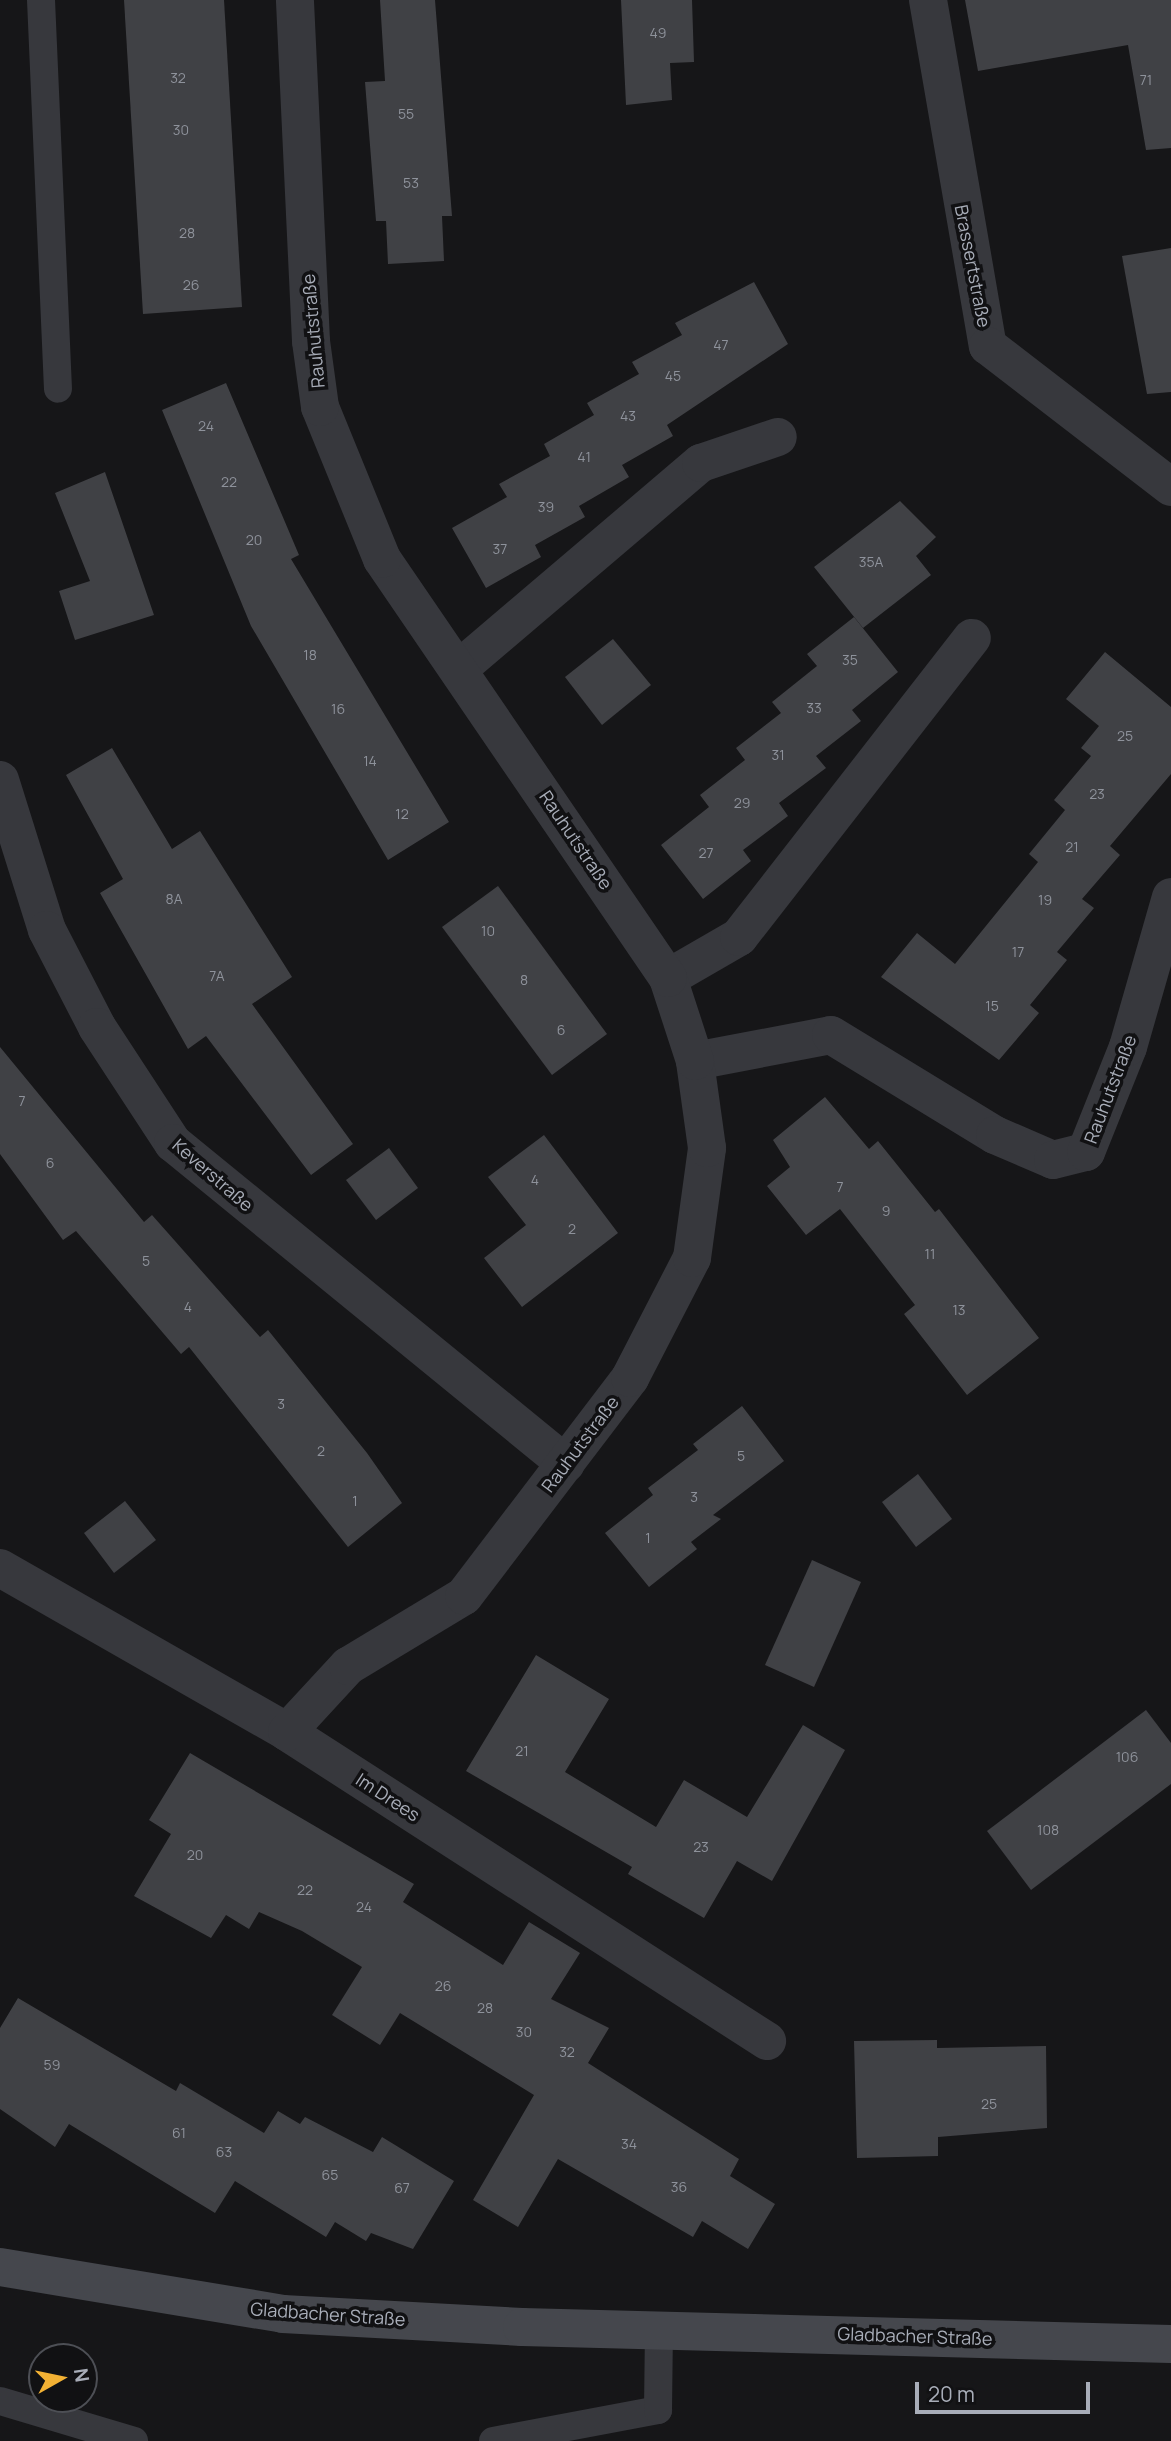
<!DOCTYPE html>
<html>
<head>
<meta charset="utf-8">
<style>
	body { margin:0 }
	#map { position:relative; width:1171px; height:2441px; overflow:hidden; background:#161618; font-family:Manrope,sans-serif }
	div>[style] { position:absolute }
	.building>* { inset:0; background:#404145 }
	.lane>* { height:28px; margin:-14px; padding:0 14px; transform-origin:14px; border-radius:14px; background:#37383d }
	.street>* { height:38px; margin:-19px; padding:0 19px; transform-origin:19px; border-radius:19px; background:#37383d }
	.secondary>* { height:38px; margin:-19px; padding:0 19px; transform-origin:19px; border-radius:19px; background:#45474d }
	span { translate:-50% -50%; white-space:nowrap; text-align:center; line-height:1.15; -webkit-text-stroke:7px #111113; paint-order:stroke }
	.number-label { font-size:14px; color:#8e929b }
	.number-label span { -webkit-text-stroke-width:0 }
	.street-label { font-size:18px; color:#a8adb8 }
	.north { position:absolute; left:28px; top:2343px; width:70px; height:70px; box-sizing:border-box; background:#111113; border:2px solid #4d4f55; border-radius:50%; rotate:81deg; font-size:19px; font-weight:700; line-height:28px; text-align:center; color:#a8adb8 }
	.north::after { content:''; display:block; margin:auto; width:24px; height:32px; background:#f2b134; clip-path:polygon(50% 0,100% 100%,50% 72%,0 100%) }
	.scale { position:absolute; left:915px; top:2382px; width:175px; height:32px; box-sizing:border-box; border:4px solid #a8adb8; border-top:0; padding-left:9px; font-size:21px; line-height:24px; white-space:nowrap; color:#a8adb8; -webkit-text-stroke:5px #111113; paint-order:stroke }
</style>
</head>
<body>
<div id="map">
	<div class="building">
		<i style="clip-path:polygon(124px 0,224px 0,242px 307px,143px 314px)"></i>
		<i style="clip-path:polygon(380px 0,435px 0,452px 216px,442px 216px,444px 261px,388px 264px,386px 221px,376px 221px,365px 82px,385px 81px)"></i>
		<i style="clip-path:polygon(621px 0,692px 0,694px 62px,670px 63px,672px 100px,626px 105px)"></i>
		<i style="clip-path:polygon(965px 0,1171px 0,1171px 148px,1146px 150px,1128px 45px,978px 71px)"></i>
		<i style="clip-path:polygon(1171px 248px,1171px 392px,1147px 394px,1122px 256px)"></i>
		<i style="clip-path:polygon(754px 282px,788px 344px,667px 425px,673px 436px,622px 465px,629px 477px,579px 506px,585px 517px,535px 545px,541px 557px,486px 588px,452px 528px,507px 497px,499px 484px,550px 456px,544px 444px,594px 415px,587px 403px,639px 374px,632px 362px,682px 335px,675px 323px)"></i>
		<i style="clip-path:polygon(226px 383px,299px 555px,291px 559px,449px 822px,388px 860px,251px 626px,162px 410px)"></i>
		<i style="clip-path:polygon(105px 472px,154px 615px,75px 640px,59px 591px,90px 581px,55px 493px)"></i>
		<i style="clip-path:polygon(900px 501px,936px 537px,916px 556px,931px 575px,863px 628px,814px 567px)"></i>
		<i style="clip-path:polygon(854px 617px,898px 672px,852px 710px,861px 721px,816px 756px,826px 768px,779px 803px,788px 816px,743px 850px,751px 861px,703px 899px,661px 845px,709px 807px,700px 795px,745px 760px,736px 748px,781px 713px,772px 702px,817px 666px,807px 654px)"></i>
		<i style="clip-path:polygon(613px 639px,651px 685px,602px 725px,565px 677px)"></i>
		<i style="clip-path:polygon(1105px 652px,1171px 707px,1171px 774px,1110px 846px,1120px 855px,1082px 899px,1094px 908px,1057px 952px,1067px 960px,1030px 1005px,1039px 1013px,999px 1060px,881px 977px,917px 933px,955px 964px,1038px 862px,1029px 854px,1065px 810px,1054px 800px,1091px 756px,1081px 748px,1099px 726px,1066px 699px)"></i>
		<i style="clip-path:polygon(112px 748px,172px 849px,200px 831px,292px 977px,252px 1004px,353px 1144px,311px 1175px,206px 1036px,188px 1049px,100px 893px,123px 879px,66px 775px)"></i>
		<i style="clip-path:polygon(498px 886px,607px 1034px,552px 1075px,442px 927px)"></i>
		<i style="clip-path:polygon(0 1047px,144px 1222px,152px 1215px,260px 1337px,268px 1330px,367px 1453px,402px 1503px,348px 1547px,189px 1347px,181px 1354px,76px 1231px,63px 1240px,0 1154px)"></i>
		<i style="clip-path:polygon(825px 1097px,869px 1149px,878px 1141px,935px 1212px,939px 1209px,1039px 1338px,967px 1395px,904px 1314px,915px 1305px,840px 1209px,806px 1235px,767px 1186px,790px 1167px,773px 1140px)"></i>
		<i style="clip-path:polygon(544px 1135px,618px 1233px,522px 1307px,484px 1258px,526px 1225px,488px 1177px)"></i>
		<i style="clip-path:polygon(389px 1148px,418px 1188px,376px 1220px,346px 1180px)"></i>
		<i style="clip-path:polygon(742px 1406px,784px 1461px,713px 1515px,721px 1519px,691px 1542px,697px 1549px,649px 1587px,605px 1533px,653px 1495px,648px 1488px,698px 1450px,693px 1444px)"></i>
		<i style="clip-path:polygon(918px 1474px,952px 1519px,916px 1547px,882px 1502px)"></i>
		<i style="clip-path:polygon(125px 1501px,156px 1540px,114px 1573px,84px 1533px)"></i>
		<i style="clip-path:polygon(812px 1560px,861px 1582px,814px 1687px,765px 1665px)"></i>
		<i style="clip-path:polygon(536px 1655px,609px 1699px,565px 1772px,656px 1827px,684px 1780px,747px 1817px,803px 1725px,845px 1750px,772px 1881px,737px 1861px,704px 1918px,628px 1874px,632px 1867px,466px 1771px)"></i>
		<i style="clip-path:polygon(1146px 1710px,1171px 1743px,1171px 1784px,1031px 1890px,987px 1831px)"></i>
		<i style="clip-path:polygon(190px 1753px,414px 1884px,403px 1902px,503px 1965px,529px 1922px,580px 1953px,551px 1999px,609px 2028px,588px 2063px,739px 2159px,730px 2176px,775px 2204px,748px 2249px,702px 2221px,693px 2237px,558px 2159px,518px 2227px,473px 2200px,534px 2095px,400px 2013px,380px 2045px,332px 2015px,362px 1967px,302px 1931px,259px 1912px,249px 1929px,226px 1915px,211px 1938px,134px 1896px,171px 1834px,149px 1820px)"></i>
		<i style="clip-path:polygon(18px 1998px,176px 2091px,180px 2083px,264px 2133px,278px 2111px,300px 2124px,305px 2117px,373px 2152px,382px 2137px,454px 2181px,413px 2249px,371px 2233px,366px 2241px,335px 2222px,326px 2237px,235px 2181px,215px 2213px,69px 2124px,55px 2147px,0 2109px,0 2028px)"></i>
		<i style="clip-path:polygon(937px 2040px,937px 2048px,1046px 2046px,1047px 2128px,938px 2137px,938px 2156px,857px 2158px,854px 2041px)"></i>
	</div>
	<div class="lane">
		<i style="left:41px;top:0;width:389px;rotate:87.5deg"></i>
		<i style="left:0;top:2401px;width:140px;rotate:16.6deg"></i>
		<i style="left:493px;top:2441px;width:168px;rotate:-10.6deg"></i>
		<i style="left:658px;top:2410px;width:79px;rotate:-89.3deg"></i>
	</div>
	<div class="street">
		<i style="left:928px;top:0;width:351px;rotate:80.2deg"></i>
		<i style="left:988px;top:346px;width:231px;rotate:37.6deg"></i>
		<i style="left:461px;top:667px;width:315px;rotate:-40.4deg"></i>
		<i style="left:701px;top:463px;width:81px;rotate:-18.7deg"></i>
		<i style="left:0;top:780px;width:157px;rotate:72.6deg"></i>
		<i style="left:47px;top:930px;width:109px;rotate:62.7deg"></i>
		<i style="left:97px;top:1027px;width:139px;rotate:56.8deg"></i>
		<i style="left:173px;top:1143px;width:507px;rotate:39.24deg"></i>
		<i style="left:668px;top:978px;width:82px;rotate:-30deg"></i>
		<i style="left:739px;top:937px;width:379px;rotate:-52.1deg"></i>
		<i style="left:695px;top:1061px;width:138px;rotate:-10.8deg"></i>
		<i style="left:831px;top:1035px;width:192px;rotate:31.4deg"></i>
		<i style="left:995px;top:1135px;width:63px;rotate:23.3deg"></i>
		<i style="left:1053px;top:1160px;width:34px;rotate:-14deg"></i>
		<i style="left:1086px;top:1152px;width:113px;rotate:-68.2deg"></i>
		<i style="left:1128px;top:1047px;width:156px;rotate:-74deg"></i>
		<i style="left:0;top:1568px;width:331px;rotate:29.7deg"></i>
		<i style="left:287px;top:1732px;width:571px;rotate:32.77deg"></i>
		<i style="left:287px;top:1732px;width:90px;rotate:-47.3deg"></i>
		<i style="left:348px;top:1666px;width:135px;rotate:-31.1deg"></i>
		<i style="left:464px;top:1596px;width:274px;rotate:-52.7deg"></i>
		<i style="left:630px;top:1378px;width:135px;rotate:-62.7deg"></i>
		<i style="left:692px;top:1258px;width:111px;rotate:-82.2deg"></i>
		<i style="left:707px;top:1148px;width:88px;rotate:-97.9deg"></i>
		<i style="left:695px;top:1061px;width:87px;rotate:-108deg"></i>
		<i style="left:668px;top:978px;width:507px;rotate:-124.32deg"></i>
		<i style="left:382px;top:559px;width:164px;rotate:-112.2deg"></i>
		<i style="left:320px;top:407px;width:67px;rotate:-97.8deg"></i>
		<i style="left:311px;top:341px;width:341px;rotate:-92.7deg"></i>
	</div>
	<div class="secondary">
		<i style="left:0;top:2267px;width:287px;rotate:9.4deg"></i>
		<i style="left:283px;top:2314px;width:239px;rotate:3.1deg"></i>
		<i style="left:522px;top:2327px;width:649px;rotate:1.5deg"></i>
	</div>
	<div class="number-label">
		<span style="left:658px;top:33px">49</span>
		<span style="left:178px;top:78px">32</span>
		<span style="left:1146px;top:80px">71</span>
		<span style="left:406px;top:114px">55</span>
		<span style="left:181px;top:130px">30</span>
		<span style="left:411px;top:183px">53</span>
		<span style="left:187px;top:233px">28</span>
		<span style="left:191px;top:285px">26</span>
		<span style="left:721px;top:345px">47</span>
		<span style="left:673px;top:376px">45</span>
		<span style="left:628px;top:416px">43</span>
		<span style="left:206px;top:426px">24</span>
		<span style="left:584px;top:457px">41</span>
		<span style="left:229px;top:482px">22</span>
		<span style="left:546px;top:507px">39</span>
		<span style="left:254px;top:540px">20</span>
		<span style="left:500px;top:549px">37</span>
		<span style="left:871px;top:562px">35A</span>
		<span style="left:310px;top:655px">18</span>
		<span style="left:850px;top:660px">35</span>
		<span style="left:814px;top:708px">33</span>
		<span style="left:338px;top:709px">16</span>
		<span style="left:1125px;top:736px">25</span>
		<span style="left:778px;top:755px">31</span>
		<span style="left:370px;top:761px">14</span>
		<span style="left:1097px;top:794px">23</span>
		<span style="left:742px;top:803px">29</span>
		<span style="left:402px;top:814px">12</span>
		<span style="left:1072px;top:847px">21</span>
		<span style="left:706px;top:853px">27</span>
		<span style="left:174px;top:899px">8A</span>
		<span style="left:1045px;top:900px">19</span>
		<span style="left:488px;top:931px">10</span>
		<span style="left:1018px;top:952px">17</span>
		<span style="left:217px;top:976px">7A</span>
		<span style="left:524px;top:980px">8</span>
		<span style="left:992px;top:1006px">15</span>
		<span style="left:561px;top:1030px">6</span>
		<span style="left:22px;top:1101px">7</span>
		<span style="left:50px;top:1163px">6</span>
		<span style="left:535px;top:1180px">4</span>
		<span style="left:840px;top:1187px">7</span>
		<span style="left:886px;top:1211px">9</span>
		<span style="left:572px;top:1229px">2</span>
		<span style="left:930px;top:1254px">11</span>
		<span style="left:146px;top:1261px">5</span>
		<span style="left:188px;top:1307px">4</span>
		<span style="left:959px;top:1310px">13</span>
		<span style="left:281px;top:1404px">3</span>
		<span style="left:321px;top:1451px">2</span>
		<span style="left:741px;top:1456px">5</span>
		<span style="left:694px;top:1497px">3</span>
		<span style="left:355px;top:1501px">1</span>
		<span style="left:648px;top:1538px">1</span>
		<span style="left:522px;top:1751px">21</span>
		<span style="left:1127px;top:1757px">106</span>
		<span style="left:1048px;top:1830px">108</span>
		<span style="left:701px;top:1847px">23</span>
		<span style="left:195px;top:1855px">20</span>
		<span style="left:305px;top:1890px">22</span>
		<span style="left:364px;top:1907px">24</span>
		<span style="left:443px;top:1986px">26</span>
		<span style="left:485px;top:2008px">28</span>
		<span style="left:524px;top:2032px">30</span>
		<span style="left:567px;top:2052px">32</span>
		<span style="left:52px;top:2065px">59</span>
		<span style="left:989px;top:2104px">25</span>
		<span style="left:179px;top:2133px">61</span>
		<span style="left:629px;top:2144px">34</span>
		<span style="left:224px;top:2152px">63</span>
		<span style="left:330px;top:2175px">65</span>
		<span style="left:679px;top:2187px">36</span>
		<span style="left:402px;top:2188px">67</span>
	</div>
	<div class="street-label">
		<span style="left:973px;top:266px;rotate:79deg">Brassertstraße</span>
		<span style="left:313px;top:331px;rotate:-95deg">Rauhutstraße</span>
		<span style="left:576px;top:840px;rotate:56deg">Rauhutstraße</span>
		<span style="left:1110px;top:1089px;rotate:-69deg">Rauhutstraße</span>
		<span style="left:213px;top:1175px;rotate:41deg">Keverstraße</span>
		<span style="left:580px;top:1444px;rotate:-53deg">Rauhutstraße</span>
		<span style="left:388px;top:1797px;rotate:33deg">Im Drees</span>
		<span style="left:328px;top:2314px;rotate:4deg">Gladbacher Straße</span>
		<span style="left:915px;top:2336px;rotate:2deg">Gladbacher Straße</span>
	</div>
	<div class="north">N</div>
	<div class="scale">20 m</div>
</div>
</body>
</html>
